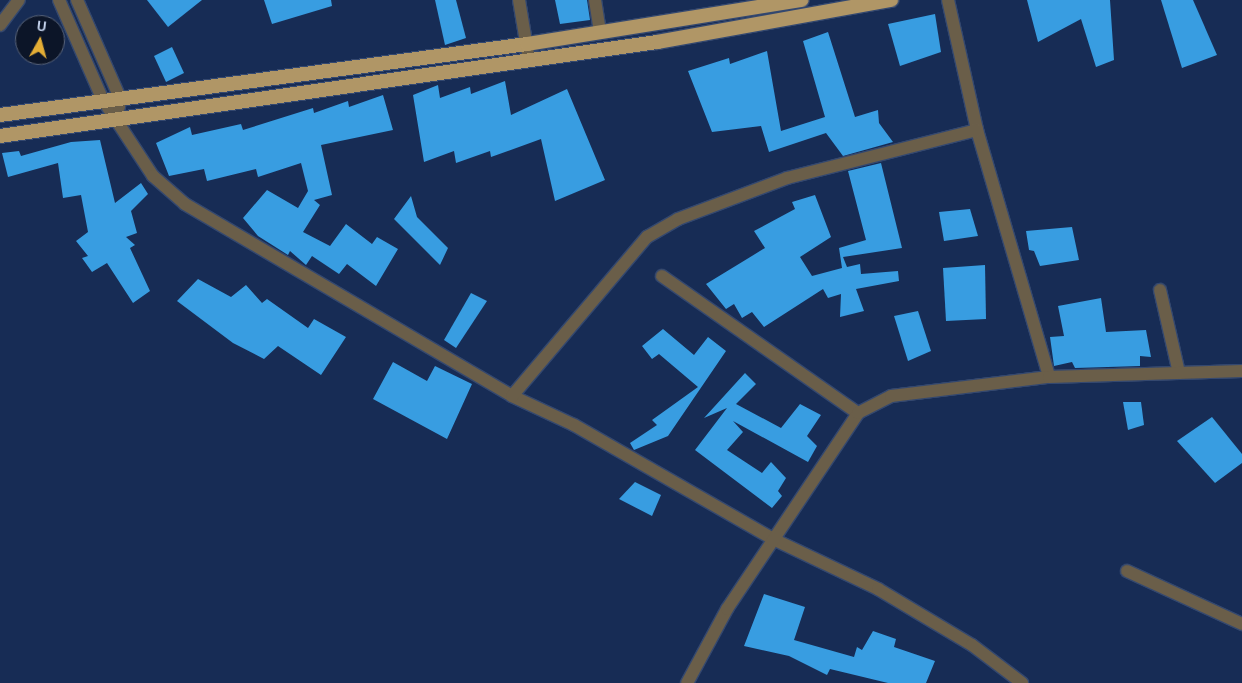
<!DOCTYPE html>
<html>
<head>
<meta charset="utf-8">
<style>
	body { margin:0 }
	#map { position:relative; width:1242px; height:683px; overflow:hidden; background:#172c55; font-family:"Space Grotesk",sans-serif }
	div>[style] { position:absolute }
	.building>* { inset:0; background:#389de1 }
	.roads { filter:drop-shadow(1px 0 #34486f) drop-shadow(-1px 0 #34486f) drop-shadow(0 1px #34486f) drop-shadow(0 -1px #34486f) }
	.minor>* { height:12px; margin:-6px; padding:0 6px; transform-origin:6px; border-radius:6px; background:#6a5e49 }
	.trunk>* { height:14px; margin:-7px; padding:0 7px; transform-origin:7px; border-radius:7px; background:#b09666 }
	span { translate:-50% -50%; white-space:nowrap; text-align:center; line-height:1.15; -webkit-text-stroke:5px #0c1528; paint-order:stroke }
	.north { position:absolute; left:15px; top:15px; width:50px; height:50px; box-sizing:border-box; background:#0c1528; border:1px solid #59647a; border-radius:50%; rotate:7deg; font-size:14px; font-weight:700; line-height:20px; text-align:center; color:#ccdbf5 }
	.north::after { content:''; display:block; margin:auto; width:18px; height:22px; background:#e4ad35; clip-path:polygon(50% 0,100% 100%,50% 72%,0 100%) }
</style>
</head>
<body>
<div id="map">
	<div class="building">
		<i style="clip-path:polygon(147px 0,202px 0,168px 27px)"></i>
		<i style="clip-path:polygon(264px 0,331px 0,332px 6px,272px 24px)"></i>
		<i style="clip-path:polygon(435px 0,456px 0,466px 38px,445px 45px)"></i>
		<i style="clip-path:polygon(555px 0,587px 0,590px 20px,560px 24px)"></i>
		<i style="clip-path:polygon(1027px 0,1110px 0,1114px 60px,1096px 67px,1081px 19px,1038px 42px)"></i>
		<i style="clip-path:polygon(1161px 0,1193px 0,1217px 55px,1182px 68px)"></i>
		<i style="clip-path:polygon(935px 14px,941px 52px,900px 66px,888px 24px)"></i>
		<i style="clip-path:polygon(828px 32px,855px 117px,878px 110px,879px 123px,893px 142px,843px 156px,826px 133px,769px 152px,761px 126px,712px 132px,688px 71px,729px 58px,730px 64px,767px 51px,781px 131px,825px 117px,803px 41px)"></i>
		<i style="clip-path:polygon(172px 47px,184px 73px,166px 82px,154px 56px)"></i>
		<i style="clip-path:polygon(505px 81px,511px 115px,567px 89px,605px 180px,555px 201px,541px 139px,491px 157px,490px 151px,456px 163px,454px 151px,424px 162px,413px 95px,438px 85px,440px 98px,470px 87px,471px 94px)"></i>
		<i style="clip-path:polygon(383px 95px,393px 130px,321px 145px,332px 195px,314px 200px,320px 205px,303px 232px,330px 246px,346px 224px,372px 244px,377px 237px,398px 249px,376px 286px,347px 264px,339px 274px,312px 256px,306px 265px,290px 251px,288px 255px,258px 236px,243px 218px,267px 190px,298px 208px,308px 191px,301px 163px,258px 177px,256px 169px,207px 181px,204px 169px,169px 176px,156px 143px,190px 127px,192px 135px,241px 124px,243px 130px,313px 108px,314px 113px,348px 101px,349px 107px)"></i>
		<i style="clip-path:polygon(100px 140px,115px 203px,141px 183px,148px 194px,131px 211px,137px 233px,126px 237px,135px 245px,130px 248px,150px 291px,133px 303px,107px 263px,92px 272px,82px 258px,88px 256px,76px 241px,88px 232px,81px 195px,63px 198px,58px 163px,8px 177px,2px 153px,19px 151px,21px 156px,71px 142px)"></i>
		<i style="clip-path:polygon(881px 163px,902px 248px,843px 257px,847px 267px,860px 264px,861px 274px,898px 271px,899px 281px,856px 289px,864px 311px,840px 317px,841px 294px,828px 298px,823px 289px,764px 327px,752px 312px,742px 318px,734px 304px,726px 309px,706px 284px,765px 248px,754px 231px,795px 209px,792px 202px,815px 195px,831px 237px,800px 257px,812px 276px,842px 268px,839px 248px,866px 240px,848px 171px)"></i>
		<i style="clip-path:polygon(411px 196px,417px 217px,448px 248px,440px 265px,394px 219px)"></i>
		<i style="clip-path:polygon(970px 209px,978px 236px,944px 241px,939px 212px)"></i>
		<i style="clip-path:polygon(1072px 227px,1079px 260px,1040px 266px,1034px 251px,1029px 250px,1026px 231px)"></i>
		<i style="clip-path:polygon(985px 265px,986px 319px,946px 321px,943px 268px)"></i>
		<i style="clip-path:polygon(198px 279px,231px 297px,246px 285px,262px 303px,267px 299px,308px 328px,314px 319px,346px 337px,321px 375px,278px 346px,264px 359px,233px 343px,177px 301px)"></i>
		<i style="clip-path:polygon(471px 293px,487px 301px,456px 348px,444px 340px)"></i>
		<i style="clip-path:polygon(1101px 298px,1106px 332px,1146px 330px,1151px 357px,1140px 356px,1140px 366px,1075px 368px,1072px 362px,1054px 366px,1050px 337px,1064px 336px,1058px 306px)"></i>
		<i style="clip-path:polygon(918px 311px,931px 351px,908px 361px,894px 316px)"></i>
		<i style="clip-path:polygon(663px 329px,694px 355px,708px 337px,726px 351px,668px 436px,634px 450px,630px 443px,657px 425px,652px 420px,698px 387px,659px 354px,652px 359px,642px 346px)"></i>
		<i style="clip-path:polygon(393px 362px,427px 381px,435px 366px,472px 384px,447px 439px,373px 399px)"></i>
		<i style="clip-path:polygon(745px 373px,756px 384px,736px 404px,781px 428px,800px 404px,821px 415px,807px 436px,817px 446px,808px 462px,733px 421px,743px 432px,727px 450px,762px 473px,771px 462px,786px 478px,778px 491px,782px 496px,772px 508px,695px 450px,727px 408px,704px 418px)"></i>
		<i style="clip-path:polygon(1123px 402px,1141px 402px,1144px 425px,1128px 430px)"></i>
		<i style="clip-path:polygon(1212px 417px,1242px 454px,1242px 463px,1215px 483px,1177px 441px)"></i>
		<i style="clip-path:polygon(635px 482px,661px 495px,652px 516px,619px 499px)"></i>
		<i style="clip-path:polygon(764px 594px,805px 607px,794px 640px,854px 657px,857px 647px,862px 650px,873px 631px,896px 639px,894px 647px,935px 661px,926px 683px,888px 683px,830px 669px,827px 675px,789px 656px,744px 646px)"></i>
	</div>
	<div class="roads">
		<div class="minor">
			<i style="left:59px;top:0;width:109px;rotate:66.3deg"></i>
			<i style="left:103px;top:100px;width:91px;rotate:56.7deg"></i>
			<i style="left:153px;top:176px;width:43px;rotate:41.2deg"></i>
			<i style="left:185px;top:204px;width:379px;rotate:30.4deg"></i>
			<i style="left:512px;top:396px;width:68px;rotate:25.1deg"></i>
			<i style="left:574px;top:425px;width:232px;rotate:29.8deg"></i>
			<i style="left:775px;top:540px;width:114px;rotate:25.4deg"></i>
			<i style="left:878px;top:589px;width:109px;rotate:30.8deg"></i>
			<i style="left:972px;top:645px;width:63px;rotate:37.2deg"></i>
			<i style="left:77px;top:0;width:107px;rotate:66.3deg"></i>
			<i style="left:120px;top:98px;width:9px;rotate:96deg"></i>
			<i style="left:519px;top:0;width:61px;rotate:80.5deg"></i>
			<i style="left:595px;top:0;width:33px;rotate:81deg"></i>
			<i style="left:948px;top:0;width:133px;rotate:77.4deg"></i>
			<i style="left:977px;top:130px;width:257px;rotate:73.7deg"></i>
			<i style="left:0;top:25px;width:31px;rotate:-53deg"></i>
			<i style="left:662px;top:276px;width:239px;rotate:35deg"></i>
			<i style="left:1160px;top:290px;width:85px;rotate:77.1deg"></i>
			<i style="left:512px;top:396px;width:209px;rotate:-49.7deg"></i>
			<i style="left:647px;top:237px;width:36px;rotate:-30deg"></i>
			<i style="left:678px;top:219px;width:116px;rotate:-20.6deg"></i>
			<i style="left:787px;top:178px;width:196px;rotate:-14.2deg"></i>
			<i style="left:1127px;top:571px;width:127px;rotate:24.7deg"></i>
			<i style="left:687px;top:683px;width:84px;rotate:-61.6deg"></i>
			<i style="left:727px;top:609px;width:236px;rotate:-56.2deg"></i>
			<i style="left:858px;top:413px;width:37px;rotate:-27deg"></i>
			<i style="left:891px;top:396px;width:159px;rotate:-6.9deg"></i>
			<i style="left:1049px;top:377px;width:193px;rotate:-1.8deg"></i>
		</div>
		<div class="trunk">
			<i style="left:0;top:115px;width:532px;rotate:-7.67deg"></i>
			<i style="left:527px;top:44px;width:278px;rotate:-9.1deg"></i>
			<i style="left:0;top:136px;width:664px;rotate:-8.14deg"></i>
			<i style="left:657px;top:42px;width:238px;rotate:-10.2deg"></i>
		</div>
	</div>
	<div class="north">U</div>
</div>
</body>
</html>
